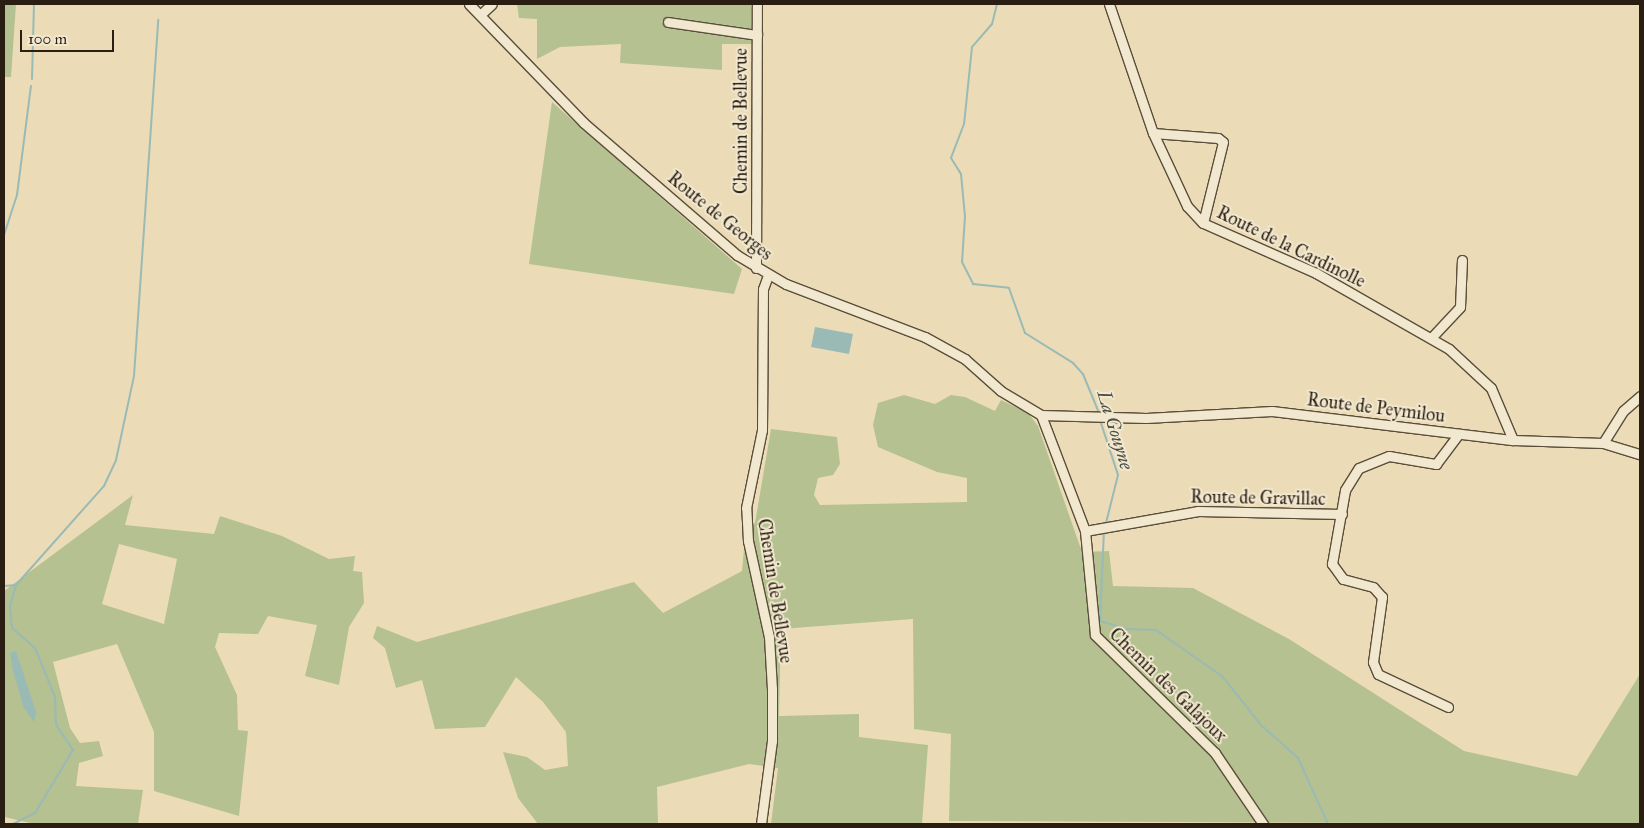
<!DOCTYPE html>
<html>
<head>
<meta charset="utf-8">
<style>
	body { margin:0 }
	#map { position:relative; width:1644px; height:828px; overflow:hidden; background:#ebdcb7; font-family:"IM FELL Great Primer",serif }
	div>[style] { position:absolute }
	.green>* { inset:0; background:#b5c190 }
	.water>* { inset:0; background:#99bab5 }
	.stream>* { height:2px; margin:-1px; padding:0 1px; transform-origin:1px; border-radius:1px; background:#99bab5 }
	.roads { filter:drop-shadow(1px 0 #5a4e3a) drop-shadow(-1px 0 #5a4e3a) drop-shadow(0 1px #5a4e3a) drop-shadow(0 -1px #5a4e3a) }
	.minor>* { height:9px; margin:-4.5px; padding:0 4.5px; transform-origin:4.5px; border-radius:4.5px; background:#f2e8d0 }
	span { translate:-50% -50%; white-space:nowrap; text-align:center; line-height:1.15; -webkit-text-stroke:4px #f2e8d0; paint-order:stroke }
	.street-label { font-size:18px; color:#291e11 }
	.water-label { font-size:19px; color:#4b4d42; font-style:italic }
	.frame { position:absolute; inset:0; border:5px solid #291e11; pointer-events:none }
	.scale { position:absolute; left:20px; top:30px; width:94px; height:22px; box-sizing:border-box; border:2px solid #291e11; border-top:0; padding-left:6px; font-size:15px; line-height:18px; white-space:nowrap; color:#291e11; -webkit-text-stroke:4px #f2e8d0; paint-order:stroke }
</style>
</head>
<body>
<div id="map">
	<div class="green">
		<i style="clip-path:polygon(4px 4px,16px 4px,11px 77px,4px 77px)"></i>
		<i style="clip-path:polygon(517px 4px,753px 4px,752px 44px,722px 44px,722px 70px,620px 63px,621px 44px,560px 47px,537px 59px,537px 19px,519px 18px)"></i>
		<i style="clip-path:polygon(552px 102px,742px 269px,734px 294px,529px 264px)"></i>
		<i style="clip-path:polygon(904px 395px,935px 404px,951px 395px,965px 397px,995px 411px,1001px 400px,1028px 413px,1038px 426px,1082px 552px,1109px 551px,1113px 586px,1193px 588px,1289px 639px,1464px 751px,1577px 776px,1640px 674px,1640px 824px,949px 821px,951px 734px,914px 729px,913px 619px,781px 629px,779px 716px,859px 714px,859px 737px,928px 745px,922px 824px,771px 824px,778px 768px,749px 764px,657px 787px,658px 824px,538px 824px,518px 798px,503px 752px,527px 757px,545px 770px,568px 766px,566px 732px,543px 702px,516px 677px,485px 727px,435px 729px,422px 680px,396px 688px,385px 648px,373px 638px,377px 626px,417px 642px,634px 582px,663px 613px,742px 571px,746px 527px,755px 523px,771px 429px,837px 437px,840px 464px,833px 475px,818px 478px,814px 495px,820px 505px,967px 502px,967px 478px,937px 472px,878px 447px,873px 425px,878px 403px)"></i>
		<i style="clip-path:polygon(evenodd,133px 495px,125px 525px,214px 534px,220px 516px,282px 536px,329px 559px,355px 556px,353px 571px,362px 572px,364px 603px,349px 627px,339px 685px,305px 676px,317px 625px,268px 616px,258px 634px,219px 633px,215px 647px,237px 695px,238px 730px,248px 731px,239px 816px,154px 791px,154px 732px,117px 644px,53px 662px,70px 728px,80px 743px,99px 741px,103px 756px,79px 763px,76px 786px,143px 790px,138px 824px,35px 824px,4px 817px,4px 591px,133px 495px,119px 544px,177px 559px,164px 624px,102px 604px,119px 544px)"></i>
	</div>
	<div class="water">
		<i style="clip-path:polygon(815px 327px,853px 334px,849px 354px,811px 347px)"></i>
		<i style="clip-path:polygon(16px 651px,36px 712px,34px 722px,24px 708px,13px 671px,10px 653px)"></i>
	</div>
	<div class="stream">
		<i style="left:997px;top:4px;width:21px;rotate:104deg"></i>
		<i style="left:992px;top:24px;width:30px;rotate:131deg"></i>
		<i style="left:972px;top:47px;width:77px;rotate:95.9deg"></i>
		<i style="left:964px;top:124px;width:36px;rotate:111deg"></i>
		<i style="left:951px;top:158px;width:19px;rotate:58deg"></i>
		<i style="left:961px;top:174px;width:42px;rotate:84.6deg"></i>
		<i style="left:965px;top:216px;width:46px;rotate:93.7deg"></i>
		<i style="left:962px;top:262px;width:25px;rotate:63deg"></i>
		<i style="left:973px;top:284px;width:36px;rotate:6deg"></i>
		<i style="left:1009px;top:288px;width:48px;rotate:70.4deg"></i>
		<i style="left:1025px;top:333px;width:57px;rotate:32deg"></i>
		<i style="left:1073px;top:363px;width:15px;rotate:48deg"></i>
		<i style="left:1083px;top:374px;width:42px;rotate:67.7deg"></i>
		<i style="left:32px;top:79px;width:75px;rotate:-88.5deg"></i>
		<i style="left:4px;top:235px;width:42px;rotate:-72deg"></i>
		<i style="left:17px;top:195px;width:110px;rotate:-82.7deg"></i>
		<i style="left:1100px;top:420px;width:58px;rotate:71.9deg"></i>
		<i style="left:1118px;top:475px;width:49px;rotate:104deg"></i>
		<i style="left:1104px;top:530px;width:91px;rotate:92.5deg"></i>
		<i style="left:1100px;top:621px;width:27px;rotate:17deg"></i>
		<i style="left:1126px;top:629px;width:30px;rotate:2deg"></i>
		<i style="left:1156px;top:630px;width:82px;rotate:35deg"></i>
		<i style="left:1223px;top:677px;width:61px;rotate:51.6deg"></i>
		<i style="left:1261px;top:725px;width:50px;rotate:41.7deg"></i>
		<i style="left:1298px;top:758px;width:72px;rotate:65.6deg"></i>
		<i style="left:4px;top:586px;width:12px;rotate:-5deg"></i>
		<i style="left:13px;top:824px;width:25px;rotate:-27deg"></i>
		<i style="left:35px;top:813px;width:74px;rotate:-58.9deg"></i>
		<i style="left:73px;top:750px;width:30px;rotate:-124deg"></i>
		<i style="left:56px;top:725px;width:28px;rotate:-92deg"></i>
		<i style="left:55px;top:697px;width:53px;rotate:-112.2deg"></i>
		<i style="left:35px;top:648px;width:30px;rotate:-139deg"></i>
		<i style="left:12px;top:628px;width:22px;rotate:-95deg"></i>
		<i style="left:10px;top:606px;width:22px;rotate:-74deg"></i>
		<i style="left:16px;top:585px;width:132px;rotate:-48.4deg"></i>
		<i style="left:104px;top:486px;width:29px;rotate:-65deg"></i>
		<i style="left:116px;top:460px;width:86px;rotate:-77.9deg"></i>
		<i style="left:134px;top:376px;width:357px;rotate:-86.1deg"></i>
	</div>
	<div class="roads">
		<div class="minor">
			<i style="left:469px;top:4px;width:165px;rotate:46deg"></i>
			<i style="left:584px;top:123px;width:202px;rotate:40.8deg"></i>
			<i style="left:737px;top:255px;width:57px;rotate:30.6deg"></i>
			<i style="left:786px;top:284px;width:149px;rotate:20.9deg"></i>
			<i style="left:925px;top:337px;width:46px;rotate:28.8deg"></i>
			<i style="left:965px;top:359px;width:48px;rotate:41.6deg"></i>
			<i style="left:1001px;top:391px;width:47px;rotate:31deg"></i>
			<i style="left:1041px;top:415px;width:105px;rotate:1.6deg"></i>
			<i style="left:1146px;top:418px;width:126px;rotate:-3.2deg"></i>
			<i style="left:1272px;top:411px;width:243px;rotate:6.9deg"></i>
			<i style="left:1513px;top:440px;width:90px;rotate:1.9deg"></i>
			<i style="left:1603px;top:443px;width:39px;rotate:17deg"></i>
			<i style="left:1109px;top:4px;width:136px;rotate:71.2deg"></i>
			<i style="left:1153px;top:133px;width:81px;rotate:65deg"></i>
			<i style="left:1187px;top:206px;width:23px;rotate:47deg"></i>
			<i style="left:1203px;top:223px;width:124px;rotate:23.9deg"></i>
			<i style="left:1316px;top:273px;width:153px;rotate:29.7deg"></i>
			<i style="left:1449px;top:349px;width:57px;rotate:42.9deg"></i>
			<i style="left:1491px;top:388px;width:56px;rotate:67.1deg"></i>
			<i style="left:480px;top:15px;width:16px;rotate:-43deg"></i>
			<i style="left:668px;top:22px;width:90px;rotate:8.3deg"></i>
			<i style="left:1153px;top:133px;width:65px;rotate:4.4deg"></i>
			<i style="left:1218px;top:138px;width:6px;rotate:39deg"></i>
			<i style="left:1223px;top:142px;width:83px;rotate:103.9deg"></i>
			<i style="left:756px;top:268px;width:264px;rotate:-89.8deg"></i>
			<i style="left:1431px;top:338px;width:42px;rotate:-46.9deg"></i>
			<i style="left:1460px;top:307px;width:47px;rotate:-87.6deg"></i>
			<i style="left:1041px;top:415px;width:124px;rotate:69.2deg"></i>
			<i style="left:1085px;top:531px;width:104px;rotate:84.5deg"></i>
			<i style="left:1095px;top:635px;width:168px;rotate:44.5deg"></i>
			<i style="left:1215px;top:753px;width:86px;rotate:55.9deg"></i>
			<i style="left:1603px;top:443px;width:38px;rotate:-58deg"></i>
			<i style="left:1623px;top:411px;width:23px;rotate:-41deg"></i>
			<i style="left:1085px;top:531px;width:115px;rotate:-10deg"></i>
			<i style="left:1198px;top:511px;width:144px;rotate:1.2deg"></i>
			<i style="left:1448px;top:707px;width:77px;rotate:-154.8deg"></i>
			<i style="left:1378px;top:674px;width:13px;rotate:-113deg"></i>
			<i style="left:1373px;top:662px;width:66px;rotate:-82.1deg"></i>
			<i style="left:1382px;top:597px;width:13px;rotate:-132deg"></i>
			<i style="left:1373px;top:587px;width:31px;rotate:-165deg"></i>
			<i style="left:1343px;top:579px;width:19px;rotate:-126deg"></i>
			<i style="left:1332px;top:564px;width:75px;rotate:-80deg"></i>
			<i style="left:1345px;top:490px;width:26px;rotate:-58deg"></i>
			<i style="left:1359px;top:468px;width:32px;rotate:-22deg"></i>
			<i style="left:1389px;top:456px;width:48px;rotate:9.7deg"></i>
			<i style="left:1436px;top:464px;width:38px;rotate:-53deg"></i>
			<i style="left:761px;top:824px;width:84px;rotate:-82.5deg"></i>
			<i style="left:772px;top:741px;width:52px;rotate:-90deg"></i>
			<i style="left:772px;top:689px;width:52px;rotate:-93.3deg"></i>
			<i style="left:769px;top:637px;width:98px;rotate:-102.3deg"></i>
			<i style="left:748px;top:541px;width:33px;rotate:-93deg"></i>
			<i style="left:746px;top:508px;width:80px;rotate:-78.4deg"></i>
			<i style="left:762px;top:430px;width:141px;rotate:-89.6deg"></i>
			<i style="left:763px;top:289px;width:15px;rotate:-70deg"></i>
		</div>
	</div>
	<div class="street-label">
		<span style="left:741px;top:121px;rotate:-90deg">Chemin de Bellevue</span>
		<span style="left:720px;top:216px;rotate:39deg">Route de Georges</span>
		<span style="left:1291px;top:247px;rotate:26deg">Route de la Cardinolle</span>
		<span style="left:1376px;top:408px;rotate:7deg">Route de Peymilou</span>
		<span style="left:1258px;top:498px;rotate:1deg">Route de Gravillac</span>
		<span style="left:775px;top:591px;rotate:81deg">Chemin de Bellevue</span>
		<span style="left:1168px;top:685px;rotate:44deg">Chemin des Galajoux</span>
	</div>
	<div class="water-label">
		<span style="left:1115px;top:430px;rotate:73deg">La Gouyne</span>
	</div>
	<div class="frame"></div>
	<div class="scale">100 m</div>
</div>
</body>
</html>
